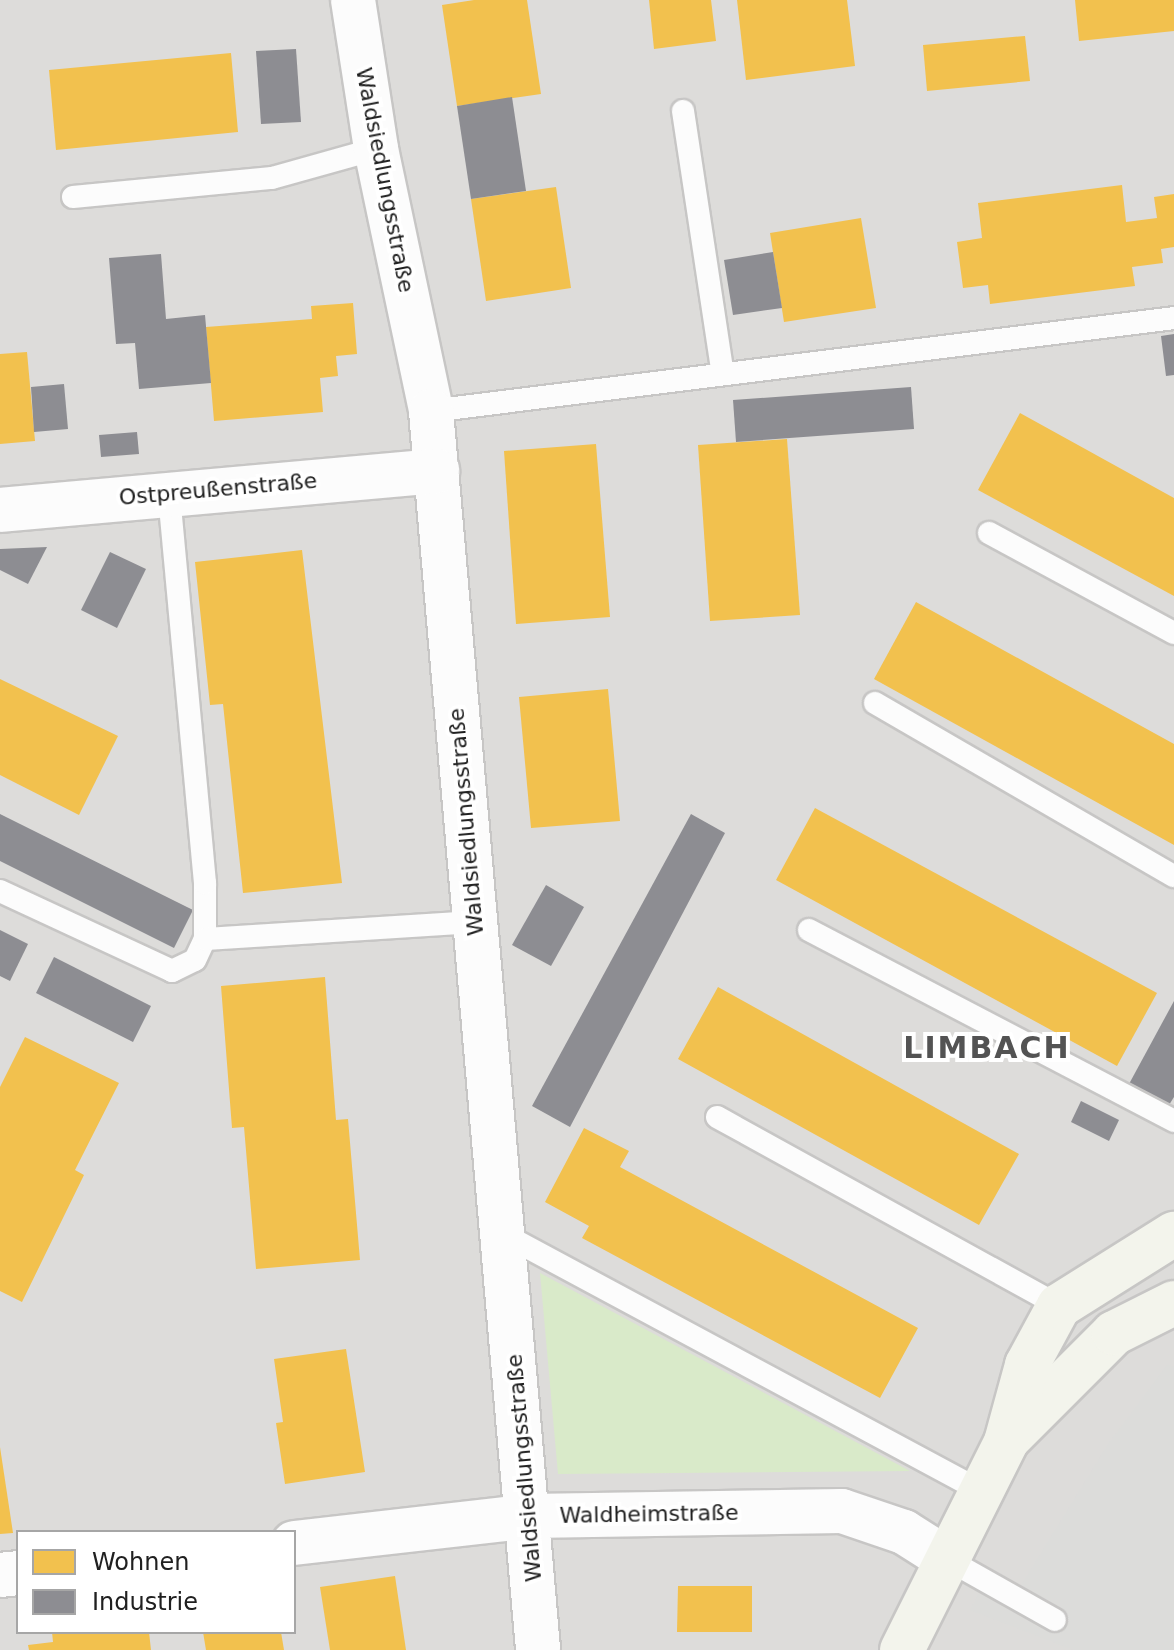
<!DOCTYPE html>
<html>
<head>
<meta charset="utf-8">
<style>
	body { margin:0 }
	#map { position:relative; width:1174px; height:1650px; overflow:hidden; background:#eeede9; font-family:"DejaVu Sans",sans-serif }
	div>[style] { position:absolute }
	.residential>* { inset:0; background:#dddcda }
	.religious>* { inset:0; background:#dcdcda }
	.grass>* { inset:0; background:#d9eac9 }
	.homes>* { inset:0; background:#f2c14e }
	.industry>* { inset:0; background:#8d8d92 }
	.roads { filter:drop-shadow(2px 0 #c7c6c5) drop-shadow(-2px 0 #c7c6c5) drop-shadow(0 2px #c7c6c5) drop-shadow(0 -2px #c7c6c5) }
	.service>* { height:22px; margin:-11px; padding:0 11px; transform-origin:11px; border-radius:11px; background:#fcfcfc }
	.minor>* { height:44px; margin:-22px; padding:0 22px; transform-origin:22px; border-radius:22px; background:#fcfcfc }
	.secondary>* { height:44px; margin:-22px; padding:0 22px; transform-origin:22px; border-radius:22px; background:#f3f4ec }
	span { translate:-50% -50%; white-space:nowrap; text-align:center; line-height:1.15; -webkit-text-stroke:8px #fff; paint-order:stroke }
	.street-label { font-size:22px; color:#202020 }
	.district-label { font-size:30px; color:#535353; font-weight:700; letter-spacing:2px }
	.legend { position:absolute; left:16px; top:1530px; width:280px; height:104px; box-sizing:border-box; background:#fff; border:2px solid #a6a6a6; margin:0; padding:10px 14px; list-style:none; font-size:24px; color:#202020 }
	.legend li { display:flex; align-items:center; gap:16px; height:40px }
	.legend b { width:40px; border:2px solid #a6a6a6 }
</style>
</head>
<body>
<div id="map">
	<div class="residential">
		<i style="clip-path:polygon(evenodd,0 0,1174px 0,1174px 1650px,0 1650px,0 0,18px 1532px,294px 1532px,294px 1632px,18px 1632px,18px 1532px)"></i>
	</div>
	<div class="religious">
		<i style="clip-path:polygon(1167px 1365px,1174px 1366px,1174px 1650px,1073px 1650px,970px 1610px,990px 1572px,1020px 1587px,1108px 1444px)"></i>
	</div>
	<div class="grass">
		<i style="clip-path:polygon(540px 1273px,910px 1471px,558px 1474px)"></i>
	</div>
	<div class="homes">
		<i style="clip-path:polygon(474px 0,527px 0,541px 94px,457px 106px,442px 5px)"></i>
		<i style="clip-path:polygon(649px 0,711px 0,716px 41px,654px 49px)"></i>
		<i style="clip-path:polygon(737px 0,847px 0,855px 66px,746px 80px)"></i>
		<i style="clip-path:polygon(1075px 0,1174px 0,1174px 31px,1079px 41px)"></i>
		<i style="clip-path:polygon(1025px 36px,1030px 81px,927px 91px,923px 45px)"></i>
		<i style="clip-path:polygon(231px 53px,238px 132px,56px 150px,49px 70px)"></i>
		<i style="clip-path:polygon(1122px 185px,1126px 222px,1157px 218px,1154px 197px,1174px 194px,1174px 247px,1161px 249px,1163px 263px,1132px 267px,1135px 286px,990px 304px,988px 285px,963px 288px,957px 242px,982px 238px,978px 203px)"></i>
		<i style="clip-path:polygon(556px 187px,571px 288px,486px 301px,471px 199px)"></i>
		<i style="clip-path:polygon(861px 218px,876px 308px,784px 322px,770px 233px)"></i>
		<i style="clip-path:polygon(353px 303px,357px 354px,336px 356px,338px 376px,320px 378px,323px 412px,214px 421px,206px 327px,312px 319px,311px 306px)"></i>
		<i style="clip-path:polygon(27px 352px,35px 441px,0 444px,0 354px)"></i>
		<i style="clip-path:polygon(1020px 413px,1174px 498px,1174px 596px,978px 490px)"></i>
		<i style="clip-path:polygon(787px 439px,800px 615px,710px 621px,698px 445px)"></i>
		<i style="clip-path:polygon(596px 444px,610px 617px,516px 624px,504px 451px)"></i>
		<i style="clip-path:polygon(302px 550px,342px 883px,243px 893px,223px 704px,210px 705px,195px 562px)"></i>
		<i style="clip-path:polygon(916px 602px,1174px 744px,1174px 845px,874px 679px)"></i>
		<i style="clip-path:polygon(0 679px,118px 736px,79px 815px,0 775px)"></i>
		<i style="clip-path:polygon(608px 689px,620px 821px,531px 828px,519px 697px)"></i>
		<i style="clip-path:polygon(815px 808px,1157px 993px,1117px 1066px,776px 880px)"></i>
		<i style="clip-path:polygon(325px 977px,336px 1120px,348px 1119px,360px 1260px,256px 1269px,244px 1127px,232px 1128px,221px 986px)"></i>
		<i style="clip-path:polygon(718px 987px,1019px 1154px,979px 1225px,678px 1059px)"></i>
		<i style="clip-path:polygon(25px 1037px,119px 1083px,75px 1170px,84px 1175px,22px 1302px,0 1291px,0 1087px)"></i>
		<i style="clip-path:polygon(584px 1128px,629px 1151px,620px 1167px,918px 1328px,880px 1398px,582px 1238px,589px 1226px,545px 1202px)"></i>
		<i style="clip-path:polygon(346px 1349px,365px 1472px,285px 1484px,276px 1423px,283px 1422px,274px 1359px)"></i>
		<i style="clip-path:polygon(0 1447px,13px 1533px,0 1534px)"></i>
		<i style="clip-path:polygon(395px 1576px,406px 1650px,330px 1650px,320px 1587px)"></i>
		<i style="clip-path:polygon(678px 1586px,752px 1586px,752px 1632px,677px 1632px)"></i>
		<i style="clip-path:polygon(52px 1632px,149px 1632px,151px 1650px,29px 1650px,28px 1645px,53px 1642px)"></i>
		<i style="clip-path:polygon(203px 1632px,281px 1632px,284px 1650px,206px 1650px)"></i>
	</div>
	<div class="industry">
		<i style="clip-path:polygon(296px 49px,301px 122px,261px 124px,256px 51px)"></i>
		<i style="clip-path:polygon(512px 97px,526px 191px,471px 199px,457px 106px)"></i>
		<i style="clip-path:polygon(773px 252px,782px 308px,733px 315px,724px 260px)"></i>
		<i style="clip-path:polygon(161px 254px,166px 319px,205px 315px,211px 383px,139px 389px,135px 343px,116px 344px,109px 258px)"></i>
		<i style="clip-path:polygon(1174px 334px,1174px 375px,1166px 376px,1161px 336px)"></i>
		<i style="clip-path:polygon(64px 384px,68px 429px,34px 432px,31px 387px)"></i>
		<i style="clip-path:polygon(911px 387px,914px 429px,736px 442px,733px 400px)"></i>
		<i style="clip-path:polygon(137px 432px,139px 454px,101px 457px,99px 435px)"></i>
		<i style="clip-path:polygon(47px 547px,28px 584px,0 570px,0 549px)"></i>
		<i style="clip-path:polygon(110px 552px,146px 569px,117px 628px,81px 610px)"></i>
		<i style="clip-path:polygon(0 814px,193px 910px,174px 948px,0 861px)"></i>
		<i style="clip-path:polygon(691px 814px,725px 833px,570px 1127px,532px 1106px)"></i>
		<i style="clip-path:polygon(546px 885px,584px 907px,551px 966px,512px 945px)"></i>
		<i style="clip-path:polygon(0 930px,28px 944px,10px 981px,0 976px)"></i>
		<i style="clip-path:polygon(54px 957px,151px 1006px,133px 1042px,36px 993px)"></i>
		<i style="clip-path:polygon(1174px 1001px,1174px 1097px,1169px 1105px,1129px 1084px)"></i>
		<i style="clip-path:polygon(1081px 1101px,1119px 1120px,1109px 1141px,1071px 1122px)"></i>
	</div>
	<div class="roads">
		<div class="service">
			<i style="left:683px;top:111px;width:266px;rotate:81.4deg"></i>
			<i style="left:73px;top:197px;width:200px;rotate:-5.5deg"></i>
			<i style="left:272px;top:178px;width:108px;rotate:-15.6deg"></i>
			<i style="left:431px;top:411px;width:749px;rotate:-7.13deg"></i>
			<i style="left:989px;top:533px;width:210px;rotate:28.4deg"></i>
			<i style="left:875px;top:703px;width:345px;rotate:30.1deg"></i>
			<i style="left:0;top:891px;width:190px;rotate:24.9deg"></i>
			<i style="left:172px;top:971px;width:25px;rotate:-26deg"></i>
			<i style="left:195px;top:960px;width:23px;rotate:-65deg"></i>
			<i style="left:205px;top:939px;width:56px;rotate:-90deg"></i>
			<i style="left:205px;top:883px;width:393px;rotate:-95.3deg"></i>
			<i style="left:809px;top:930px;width:412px;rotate:27.6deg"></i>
			<i style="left:205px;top:939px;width:271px;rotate:-3.6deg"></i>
			<i style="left:717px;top:1117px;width:391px;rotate:28.9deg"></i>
			<i style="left:501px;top:1233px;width:545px;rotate:28.26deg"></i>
			<i style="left:945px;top:1558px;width:126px;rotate:29.4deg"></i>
		</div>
		<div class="minor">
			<i style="left:353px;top:0;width:151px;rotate:81.2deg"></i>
			<i style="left:376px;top:149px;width:268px;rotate:78.1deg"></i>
			<i style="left:431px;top:411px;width:1244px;rotate:85.06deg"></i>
			<i style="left:0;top:510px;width:439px;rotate:-5.1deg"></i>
			<i style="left:294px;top:1543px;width:238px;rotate:-6.5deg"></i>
			<i style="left:530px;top:1516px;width:312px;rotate:-0.9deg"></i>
			<i style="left:842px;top:1511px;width:65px;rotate:18.7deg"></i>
			<i style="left:904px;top:1532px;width:49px;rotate:32.4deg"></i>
			<i style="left:0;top:1575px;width:18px;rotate:-6deg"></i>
		</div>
		<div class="secondary">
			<i style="left:1010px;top:1437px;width:147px;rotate:-45deg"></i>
			<i style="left:1114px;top:1333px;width:67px;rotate:-26.6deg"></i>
			<i style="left:902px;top:1650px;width:233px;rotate:-63.4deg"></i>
			<i style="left:1006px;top:1442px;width:80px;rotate:-74.7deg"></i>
			<i style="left:1027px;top:1365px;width:67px;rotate:-61.5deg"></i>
			<i style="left:1059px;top:1306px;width:136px;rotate:-32.1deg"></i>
		</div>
	</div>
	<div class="street-label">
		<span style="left:385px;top:180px;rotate:79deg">Waldsiedlungsstraße</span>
		<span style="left:218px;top:489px;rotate:-5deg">Ostpreußenstraße</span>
		<span style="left:466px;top:822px;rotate:-95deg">Waldsiedlungsstraße</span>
		<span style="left:524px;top:1468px;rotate:-95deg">Waldsiedlungsstraße</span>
		<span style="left:649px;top:1514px;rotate:-1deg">Waldheimstraße</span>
	</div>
	<div class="district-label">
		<span style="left:987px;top:1048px">LIMBACH</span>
	</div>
	<ul class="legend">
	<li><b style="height:22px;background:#f2c14e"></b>Wohnen</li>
	<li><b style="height:22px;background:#8d8d92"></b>Industrie</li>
	</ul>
</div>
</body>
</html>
